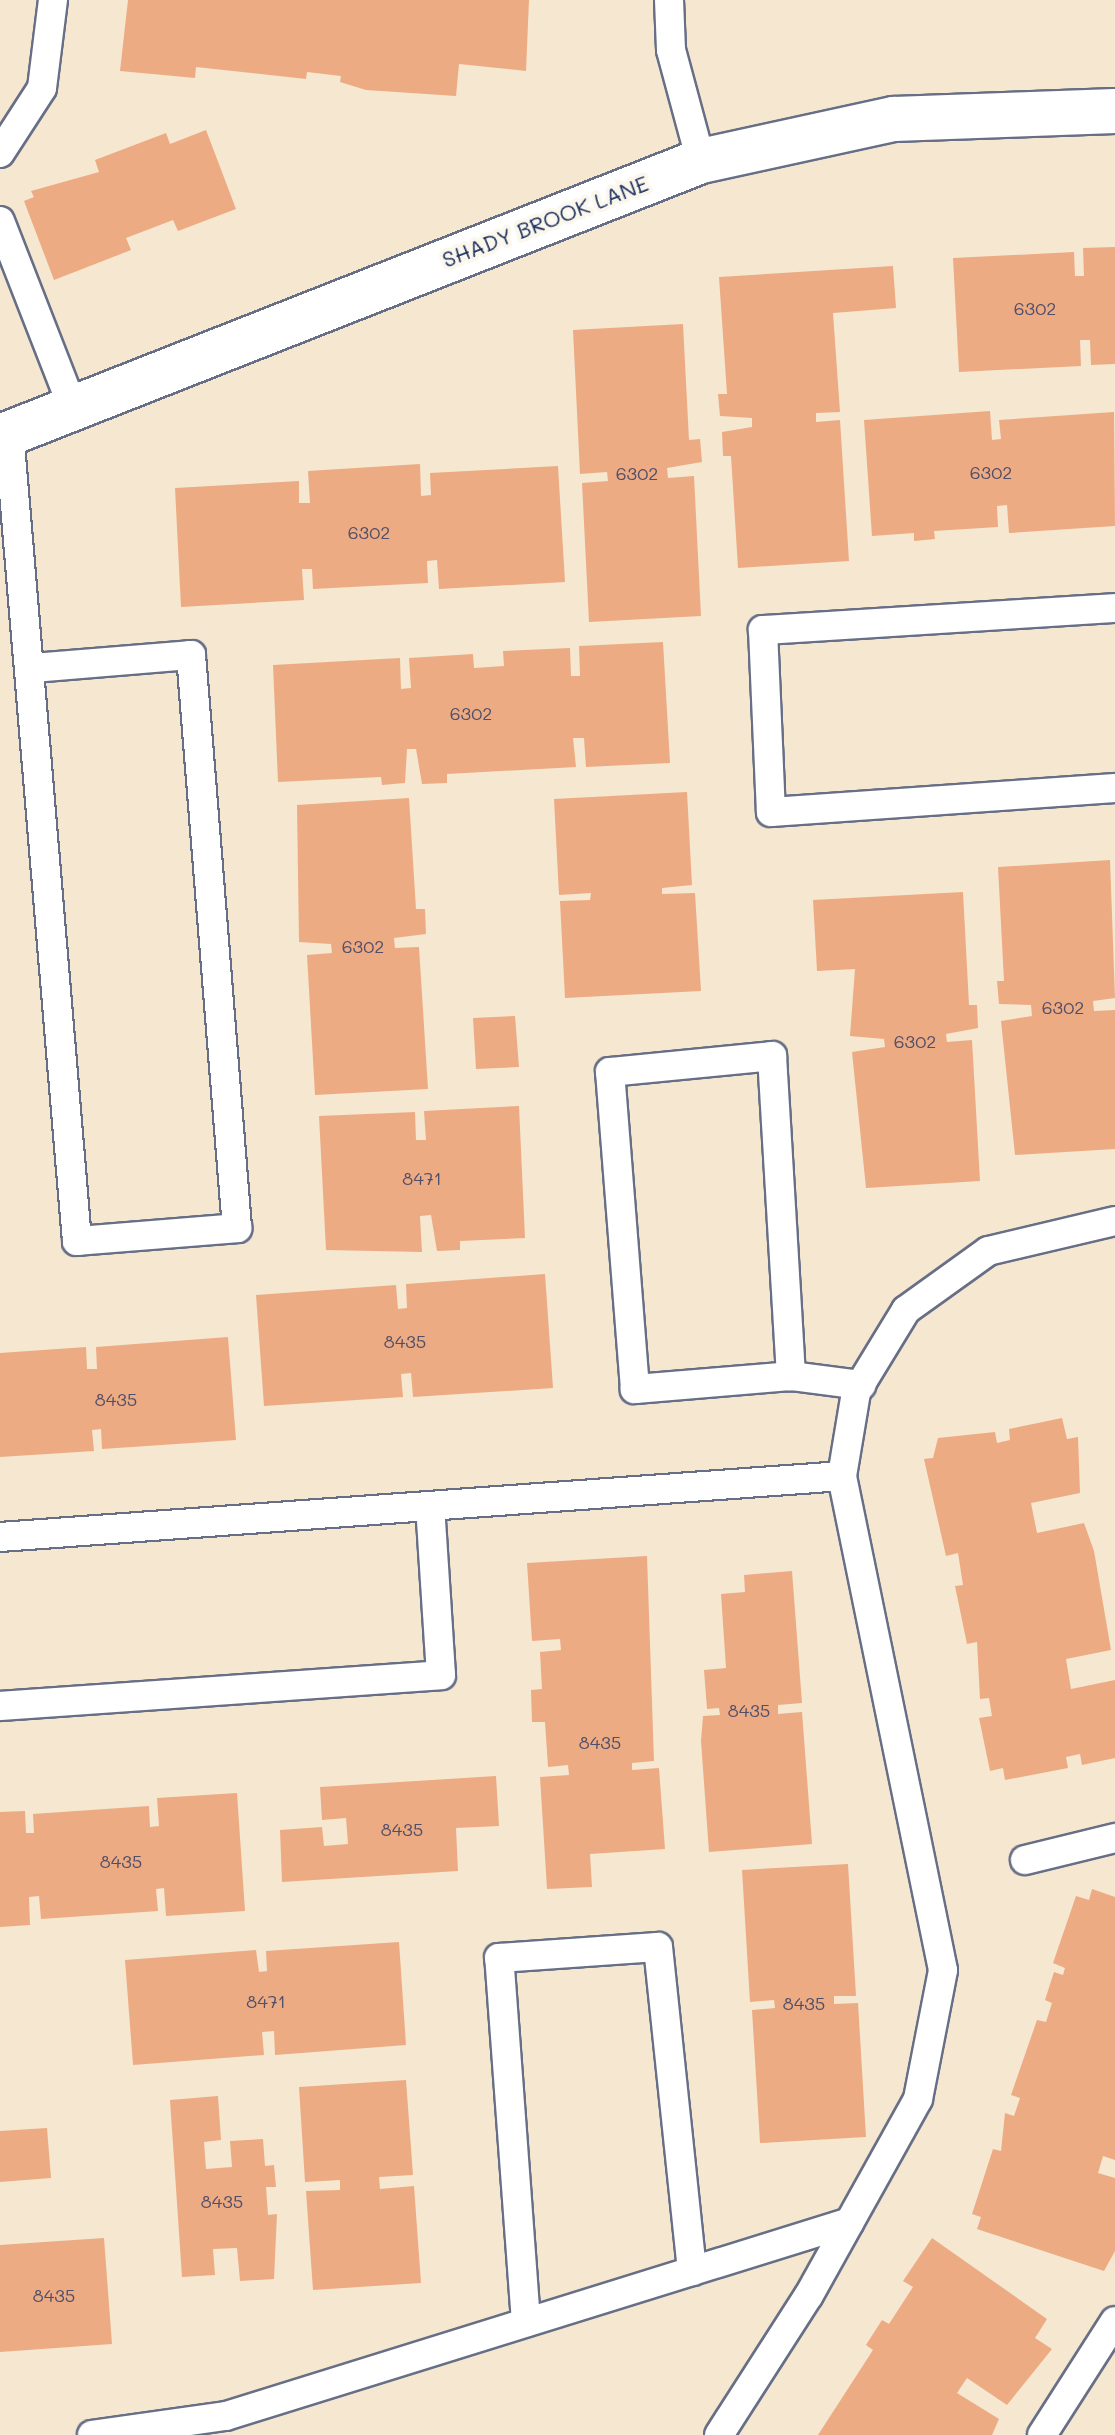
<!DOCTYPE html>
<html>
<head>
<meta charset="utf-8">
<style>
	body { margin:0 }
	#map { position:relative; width:1115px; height:2435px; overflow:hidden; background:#f5e7d0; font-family:Mali,sans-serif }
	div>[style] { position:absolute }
	.building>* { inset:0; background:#edab84 }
	.roads { filter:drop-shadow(2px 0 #676f86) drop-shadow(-2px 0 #676f86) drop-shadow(0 2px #676f86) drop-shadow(0 -2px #676f86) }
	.service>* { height:28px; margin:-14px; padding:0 14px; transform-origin:14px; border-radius:14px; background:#fff }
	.tertiary>* { height:44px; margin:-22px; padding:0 22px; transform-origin:22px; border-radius:22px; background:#fff }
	span { translate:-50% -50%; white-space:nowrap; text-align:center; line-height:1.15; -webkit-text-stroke:8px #fbf7ec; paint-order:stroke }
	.number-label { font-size:18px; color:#504e68 }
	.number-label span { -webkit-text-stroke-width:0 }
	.street-label { font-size:22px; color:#1b2f5e }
</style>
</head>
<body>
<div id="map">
	<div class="building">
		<i style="clip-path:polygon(128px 0,529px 0,526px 71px,459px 64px,456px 96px,366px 90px,340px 82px,341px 76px,307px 72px,306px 79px,196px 67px,195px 78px,120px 71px)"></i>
		<i style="clip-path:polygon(206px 130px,236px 209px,178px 231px,173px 220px,126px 238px,131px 250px,54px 280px,24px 201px,34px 197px,31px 191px,99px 172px,95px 160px,166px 133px,170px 144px)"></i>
		<i style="clip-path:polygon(1115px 247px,1115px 364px,1091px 365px,1090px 340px,1080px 340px,1081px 366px,959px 372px,953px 258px,1074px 252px,1075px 276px,1084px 276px,1083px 248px)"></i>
		<i style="clip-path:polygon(893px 266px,896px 308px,833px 313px,840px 412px,816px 413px,816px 422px,840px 420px,849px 561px,738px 568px,731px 456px,723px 456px,722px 432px,752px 427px,752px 418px,720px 416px,718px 394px,727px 394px,719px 277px)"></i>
		<i style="clip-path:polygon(683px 324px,689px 440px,700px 439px,702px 462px,667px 468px,668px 478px,694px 476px,701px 616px,589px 622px,582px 483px,608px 481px,607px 472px,580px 474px,573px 330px)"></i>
		<i style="clip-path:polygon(990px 411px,992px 440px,1001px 439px,999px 420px,1114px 412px,1115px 526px,1009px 533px,1007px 505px,997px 506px,998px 527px,934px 531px,935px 539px,914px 541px,914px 533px,872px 536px,864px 420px)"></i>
		<i style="clip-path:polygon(420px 464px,421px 496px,431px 495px,430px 473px,558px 466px,565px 582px,439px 589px,437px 560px,427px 561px,428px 583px,313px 589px,312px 569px,302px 569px,304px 600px,181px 607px,175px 488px,299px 481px,299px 503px,310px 503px,308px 471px)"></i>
		<i style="clip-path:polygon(663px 642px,670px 763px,586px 767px,584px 738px,573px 738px,576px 767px,447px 774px,447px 783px,422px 784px,416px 749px,407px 749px,405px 783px,382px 785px,381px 777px,278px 782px,273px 665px,400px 658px,401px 689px,411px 688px,409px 658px,473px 654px,474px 668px,504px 666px,503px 651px,570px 648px,571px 676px,580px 676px,579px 646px)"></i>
		<i style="clip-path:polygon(687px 792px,692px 885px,662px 888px,662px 894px,695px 893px,701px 991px,565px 998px,560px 901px,590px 900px,591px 893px,559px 895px,554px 799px)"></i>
		<i style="clip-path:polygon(409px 798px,416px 909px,425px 909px,426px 934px,394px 938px,395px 948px,419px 947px,428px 1089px,315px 1095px,307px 955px,332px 953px,331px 944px,299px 942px,297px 805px)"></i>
		<i style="clip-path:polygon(1110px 860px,1115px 998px,1093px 1001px,1094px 1011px,1115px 1010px,1115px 1149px,1015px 1155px,1001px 1021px,1032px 1016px,1031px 1005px,999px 1004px,997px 981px,1004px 981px,998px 867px)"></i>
		<i style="clip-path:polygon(963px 892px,969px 1005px,977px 1005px,978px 1028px,946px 1034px,947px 1042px,972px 1040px,980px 1181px,866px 1188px,852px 1052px,885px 1047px,884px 1039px,850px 1036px,855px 969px,817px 971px,813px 900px)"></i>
		<i style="clip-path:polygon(515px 1016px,519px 1067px,476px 1069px,473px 1018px)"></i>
		<i style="clip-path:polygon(519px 1106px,525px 1238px,460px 1241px,460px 1250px,437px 1251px,431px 1215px,420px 1216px,422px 1252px,326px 1250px,319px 1116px,415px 1112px,416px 1140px,426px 1140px,424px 1111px)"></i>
		<i style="clip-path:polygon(545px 1274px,553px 1388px,413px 1397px,411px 1373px,401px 1374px,403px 1397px,264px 1406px,256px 1295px,396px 1285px,398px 1309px,407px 1308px,406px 1284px)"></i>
		<i style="clip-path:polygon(228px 1337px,236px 1440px,102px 1449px,101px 1429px,92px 1430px,94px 1451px,0 1457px,0 1353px,86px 1347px,87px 1369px,97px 1369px,96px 1347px)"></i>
		<i style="clip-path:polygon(1062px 1418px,1067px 1439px,1078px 1437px,1080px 1493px,1031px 1503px,1037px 1533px,1084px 1523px,1094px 1551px,1111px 1650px,1066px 1659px,1071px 1689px,1115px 1680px,1115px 1758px,1082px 1765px,1080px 1754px,1066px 1757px,1068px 1768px,1005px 1780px,1003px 1768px,990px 1771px,979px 1718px,992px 1716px,989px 1698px,980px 1699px,977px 1642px,967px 1644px,955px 1586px,963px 1585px,958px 1553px,946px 1556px,924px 1459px,933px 1458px,938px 1438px,995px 1432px,997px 1443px,1010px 1440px,1009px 1429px)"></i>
		<i style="clip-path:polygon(647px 1556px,654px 1761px,632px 1763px,632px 1770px,659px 1768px,665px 1849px,590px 1854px,592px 1887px,547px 1889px,540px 1777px,569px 1775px,568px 1765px,548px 1767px,545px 1722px,532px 1722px,531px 1690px,542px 1689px,540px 1652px,561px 1650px,560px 1639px,532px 1641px,527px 1563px)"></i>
		<i style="clip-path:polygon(792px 1571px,802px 1703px,778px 1705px,778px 1714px,802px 1712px,812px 1844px,709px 1852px,701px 1741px,703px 1716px,720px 1715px,719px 1708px,707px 1709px,704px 1670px,726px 1668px,721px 1594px,745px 1592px,744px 1575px)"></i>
		<i style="clip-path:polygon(496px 1776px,499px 1826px,456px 1828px,458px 1871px,282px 1882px,280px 1830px,322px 1827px,324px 1846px,348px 1844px,346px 1818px,322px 1820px,320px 1787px)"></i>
		<i style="clip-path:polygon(237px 1793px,245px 1911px,166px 1916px,164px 1888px,156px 1889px,158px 1911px,41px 1919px,39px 1896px,29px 1897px,30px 1925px,0 1927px,0 1812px,25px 1811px,26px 1833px,34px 1833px,33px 1814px,149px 1806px,150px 1827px,159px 1826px,157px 1798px)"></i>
		<i style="clip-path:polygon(848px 1864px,856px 1996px,834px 1996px,834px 2004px,858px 2003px,866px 2137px,760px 2143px,752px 2010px,775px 2008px,774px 2000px,750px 2002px,742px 1870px)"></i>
		<i style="clip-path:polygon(1092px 1889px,1115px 1897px,1115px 2160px,1103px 2156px,1098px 2173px,1115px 2178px,1115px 2251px,1104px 2271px,977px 2229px,981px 2217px,972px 2214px,993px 2149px,1001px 2151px,1005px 2113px,1014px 2116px,1020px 2098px,1011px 2095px,1037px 2020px,1046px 2022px,1052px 2003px,1045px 2000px,1054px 1972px,1063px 1975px,1065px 1968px,1053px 1963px,1076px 1896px,1089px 1900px)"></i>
		<i style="clip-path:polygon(399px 1942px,406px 2045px,275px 2055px,274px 2031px,262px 2032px,264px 2055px,133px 2065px,125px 1960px,256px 1950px,259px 1972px,267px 1971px,266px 1951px)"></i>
		<i style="clip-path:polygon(406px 2080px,413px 2175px,379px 2177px,380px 2189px,414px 2186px,421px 2283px,313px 2290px,306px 2191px,340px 2190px,340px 2180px,305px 2182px,299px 2087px)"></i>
		<i style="clip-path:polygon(218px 2096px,221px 2140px,204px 2142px,206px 2169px,232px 2167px,230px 2141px,263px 2139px,265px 2166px,274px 2165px,276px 2187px,266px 2187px,268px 2215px,277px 2214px,274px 2279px,240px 2281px,237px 2248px,213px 2249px,215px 2275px,182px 2277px,170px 2100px)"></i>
		<i style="clip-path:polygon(47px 2128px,51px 2178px,0 2182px,0 2131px)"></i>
		<i style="clip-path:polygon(104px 2238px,112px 2344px,0 2352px,0 2245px)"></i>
		<i style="clip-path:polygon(932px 2238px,1047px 2319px,1035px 2338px,1052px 2349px,1007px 2405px,967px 2378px,957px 2393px,999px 2419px,992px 2435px,818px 2435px,873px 2350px,866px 2345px,882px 2320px,889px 2324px,913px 2287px,903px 2281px)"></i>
	</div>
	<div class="roads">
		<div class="service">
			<i style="left:669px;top:0;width:50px;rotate:87.7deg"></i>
			<i style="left:671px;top:50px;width:115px;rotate:74.9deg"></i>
			<i style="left:0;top:153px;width:77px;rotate:-57.1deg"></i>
			<i style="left:42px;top:88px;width:89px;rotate:-82.9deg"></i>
			<i style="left:0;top:221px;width:201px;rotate:68.7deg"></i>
			<i style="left:9px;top:433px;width:811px;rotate:85.19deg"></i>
			<i style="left:77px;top:1241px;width:161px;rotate:-4.6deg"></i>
			<i style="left:237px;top:1228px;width:575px;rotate:-94.59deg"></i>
			<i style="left:191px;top:655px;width:160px;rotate:175.3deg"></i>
			<i style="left:1115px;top:608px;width:353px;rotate:176.4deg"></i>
			<i style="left:763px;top:630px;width:182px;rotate:87.5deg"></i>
			<i style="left:771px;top:812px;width:345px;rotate:-4deg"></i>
			<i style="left:791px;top:1376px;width:157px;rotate:175.2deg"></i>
			<i style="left:635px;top:1389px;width:318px;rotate:-94.5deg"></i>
			<i style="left:610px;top:1072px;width:163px;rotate:-5.6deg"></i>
			<i style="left:772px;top:1056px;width:321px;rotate:86.6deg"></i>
			<i style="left:791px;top:1376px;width:71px;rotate:7.3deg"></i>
			<i style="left:0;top:1537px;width:844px;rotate:-4.14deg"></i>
			<i style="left:0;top:1706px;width:442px;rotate:-4deg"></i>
			<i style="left:441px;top:1675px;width:169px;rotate:-93.7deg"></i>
			<i style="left:1025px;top:1860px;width:93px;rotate:-13.7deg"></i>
			<i style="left:526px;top:2322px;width:365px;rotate:-94.2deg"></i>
			<i style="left:499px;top:1958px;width:159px;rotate:-4deg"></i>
			<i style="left:658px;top:1947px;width:326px;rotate:84deg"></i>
			<i style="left:92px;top:2435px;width:135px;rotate:-8.1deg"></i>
			<i style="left:226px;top:2416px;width:653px;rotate:-17.27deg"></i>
			<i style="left:719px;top:2435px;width:166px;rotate:-57.3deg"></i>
			<i style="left:809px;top:2295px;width:224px;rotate:-60.9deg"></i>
			<i style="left:918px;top:2099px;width:131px;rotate:-79deg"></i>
			<i style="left:943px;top:1970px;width:504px;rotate:-101.56deg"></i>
			<i style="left:842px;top:1476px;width:85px;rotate:-80.5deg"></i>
			<i style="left:856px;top:1392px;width:96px;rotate:-58.6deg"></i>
			<i style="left:906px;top:1310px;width:101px;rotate:-35.7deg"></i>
			<i style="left:988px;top:1251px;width:130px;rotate:-13.3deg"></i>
			<i style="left:1042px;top:2435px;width:135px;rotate:-57.4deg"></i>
		</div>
		<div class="tertiary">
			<i style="left:0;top:437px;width:753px;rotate:-21.49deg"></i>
			<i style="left:701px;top:161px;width:198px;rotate:-12.3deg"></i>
			<i style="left:894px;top:119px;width:221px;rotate:-2.1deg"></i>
		</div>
	</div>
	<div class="number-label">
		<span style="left:1035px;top:308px">6302</span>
		<span style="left:991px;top:472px">6302</span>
		<span style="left:637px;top:473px">6302</span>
		<span style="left:369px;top:532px">6302</span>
		<span style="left:471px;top:713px">6302</span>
		<span style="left:363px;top:946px">6302</span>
		<span style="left:1063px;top:1007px">6302</span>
		<span style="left:915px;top:1041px">6302</span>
		<span style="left:422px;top:1178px">8471</span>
		<span style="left:405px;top:1341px">8435</span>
		<span style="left:116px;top:1399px">8435</span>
		<span style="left:749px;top:1710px">8435</span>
		<span style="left:600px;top:1742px">8435</span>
		<span style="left:402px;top:1829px">8435</span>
		<span style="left:121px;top:1861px">8435</span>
		<span style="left:266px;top:2001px">8471</span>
		<span style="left:804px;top:2003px">8435</span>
		<span style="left:222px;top:2201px">8435</span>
		<span style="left:54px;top:2295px">8435</span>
	</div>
	<div class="street-label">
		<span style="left:545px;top:221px;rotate:-21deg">SHADY BROOK LANE</span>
	</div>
</div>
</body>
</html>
